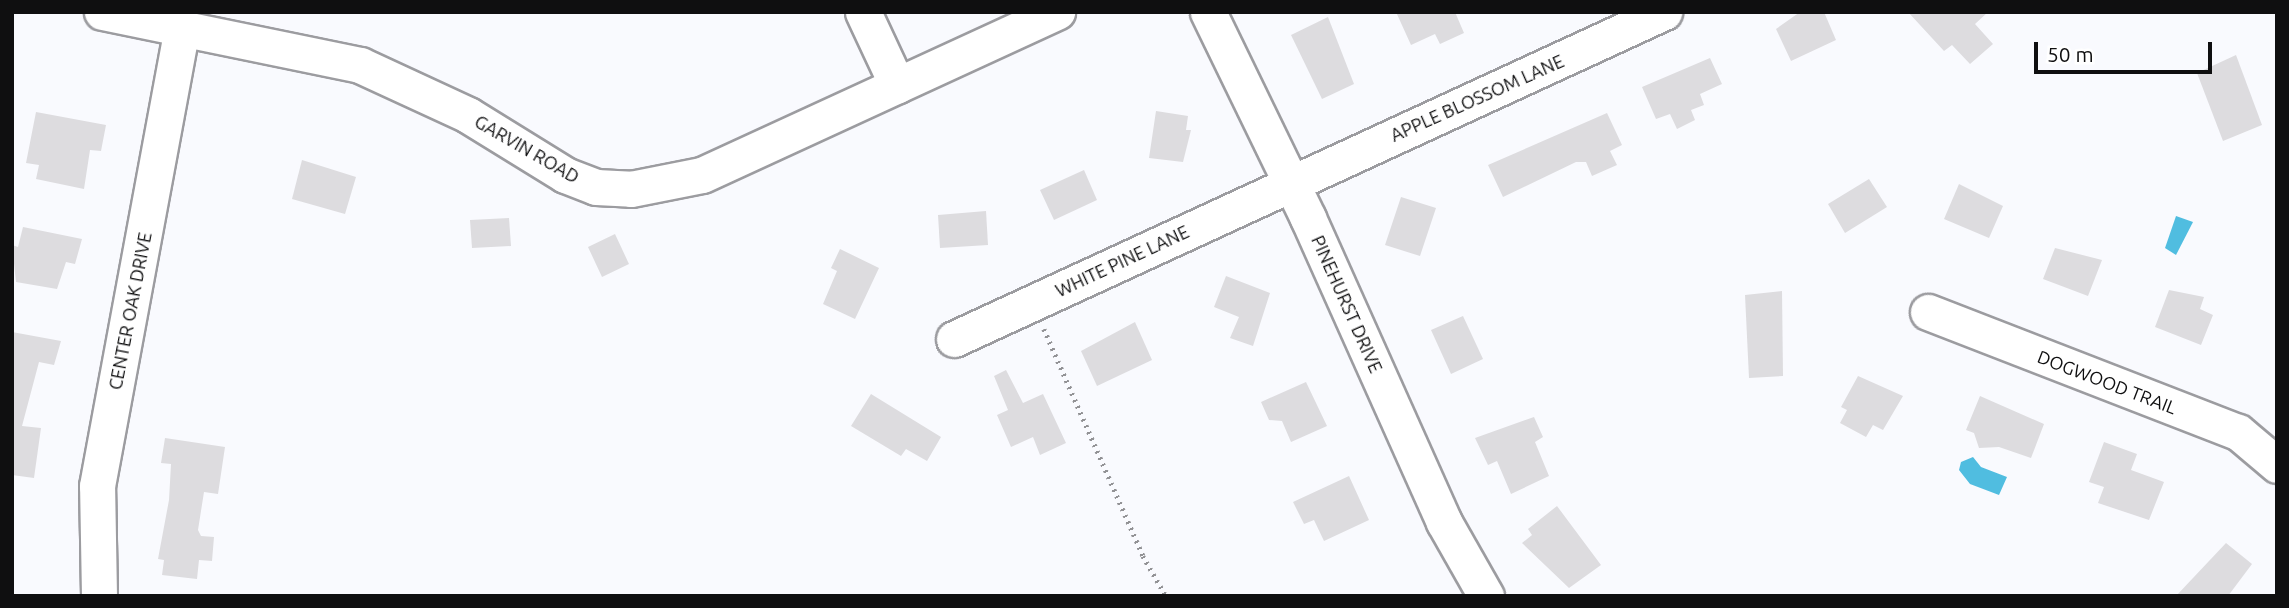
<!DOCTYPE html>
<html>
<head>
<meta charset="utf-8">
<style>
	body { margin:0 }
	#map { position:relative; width:2289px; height:608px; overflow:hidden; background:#f9fafe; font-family:Ubuntu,sans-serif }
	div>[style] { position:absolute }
	.water>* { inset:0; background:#50bde0 }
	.building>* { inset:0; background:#dddcdf }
	.path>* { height:4.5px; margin-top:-2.25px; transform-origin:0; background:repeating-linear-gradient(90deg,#929295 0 2px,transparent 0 7px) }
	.roads { filter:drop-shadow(2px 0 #9c9ca0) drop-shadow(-2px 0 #9c9ca0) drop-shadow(0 2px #9c9ca0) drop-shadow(0 -2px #9c9ca0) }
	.minor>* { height:35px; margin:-17.5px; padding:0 17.5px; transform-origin:17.5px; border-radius:17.5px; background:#fff }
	span { translate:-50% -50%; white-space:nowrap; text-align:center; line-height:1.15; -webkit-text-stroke:5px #fff; paint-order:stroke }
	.street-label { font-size:18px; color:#0f0f10 }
	.frame { position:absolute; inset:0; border:14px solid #0f0f10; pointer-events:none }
	.scale { position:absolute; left:2034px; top:42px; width:178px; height:32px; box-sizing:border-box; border:4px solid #0f0f10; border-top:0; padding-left:9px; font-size:21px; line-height:24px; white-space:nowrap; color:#0f0f10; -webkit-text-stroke:5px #fff; paint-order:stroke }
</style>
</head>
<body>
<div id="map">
	<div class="water">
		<i style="clip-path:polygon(2176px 216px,2193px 222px,2176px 255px,2165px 248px)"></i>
		<i style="clip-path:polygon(1973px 457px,1981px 467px,2007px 477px,1999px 495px,1970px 484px,1959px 470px,1961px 462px)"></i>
	</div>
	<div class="building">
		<i style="clip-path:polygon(1396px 12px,1455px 12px,1464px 33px,1440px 44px,1435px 34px,1411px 45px)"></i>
		<i style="clip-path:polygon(1800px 12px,1824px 12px,1836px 40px,1791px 61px,1776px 29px)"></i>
		<i style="clip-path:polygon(1908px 12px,1988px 12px,1975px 24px,1993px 44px,1970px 64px,1952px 45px,1944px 51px)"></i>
		<i style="clip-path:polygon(1328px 17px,1354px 84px,1322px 99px,1291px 35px)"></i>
		<i style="clip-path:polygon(2236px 55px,2262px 125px,2223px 141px,2197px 73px)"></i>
		<i style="clip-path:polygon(1710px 58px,1722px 84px,1700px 94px,1704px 105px,1691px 110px,1695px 120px,1677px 129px,1670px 114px,1656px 119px,1642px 87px)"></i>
		<i style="clip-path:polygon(1156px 111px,1188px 116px,1186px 130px,1191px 130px,1183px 162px,1149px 158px)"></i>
		<i style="clip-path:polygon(36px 112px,106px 125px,101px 151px,90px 150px,84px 189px,36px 179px,39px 165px,26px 163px)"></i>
		<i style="clip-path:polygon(1607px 113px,1622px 145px,1610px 151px,1617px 165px,1592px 176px,1586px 162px,1576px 162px,1503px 197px,1488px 165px)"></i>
		<i style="clip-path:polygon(302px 160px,356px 177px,345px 214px,292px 199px)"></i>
		<i style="clip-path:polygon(1084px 170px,1097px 200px,1054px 220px,1040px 190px)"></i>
		<i style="clip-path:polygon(1869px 179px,1887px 207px,1845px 233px,1828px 204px)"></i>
		<i style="clip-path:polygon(1959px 184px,2003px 206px,1989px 238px,1944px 219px)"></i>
		<i style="clip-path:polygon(1401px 197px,1436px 208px,1420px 256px,1385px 245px)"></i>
		<i style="clip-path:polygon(986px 211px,988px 245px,940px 248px,938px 215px)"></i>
		<i style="clip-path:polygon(509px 218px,511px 246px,472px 248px,470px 220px)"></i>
		<i style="clip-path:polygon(23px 227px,82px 239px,75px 264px,66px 262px,57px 289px,16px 282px,12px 245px,18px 247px)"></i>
		<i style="clip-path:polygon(615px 234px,629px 264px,602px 277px,588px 247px)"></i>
		<i style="clip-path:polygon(2055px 248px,2102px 260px,2088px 296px,2043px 279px)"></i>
		<i style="clip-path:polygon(840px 249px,879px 268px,855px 319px,823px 304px,837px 271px,831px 268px)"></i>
		<i style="clip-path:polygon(1226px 276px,1270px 293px,1253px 346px,1230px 338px,1239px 317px,1214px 307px)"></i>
		<i style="clip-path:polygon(2169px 290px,2204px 297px,2200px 309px,2213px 315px,2201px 345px,2155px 327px)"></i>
		<i style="clip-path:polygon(1782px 291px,1783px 376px,1749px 378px,1745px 295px)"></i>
		<i style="clip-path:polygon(1463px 316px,1483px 359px,1451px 374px,1431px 330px)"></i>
		<i style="clip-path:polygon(1135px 322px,1152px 360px,1097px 386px,1081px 351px)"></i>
		<i style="clip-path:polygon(12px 332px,61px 341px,54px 365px,39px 362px,22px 426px,41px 428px,34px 478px,12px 475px)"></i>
		<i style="clip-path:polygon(1006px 370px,1023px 403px,1043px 394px,1066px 443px,1040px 455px,1033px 437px,1011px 447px,997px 415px,1008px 410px,994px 376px)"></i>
		<i style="clip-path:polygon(1858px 376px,1903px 396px,1883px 430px,1873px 425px,1866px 437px,1840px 423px,1847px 410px,1841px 407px)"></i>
		<i style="clip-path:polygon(1306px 382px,1327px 426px,1291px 442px,1282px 421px,1269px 420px,1261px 402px)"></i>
		<i style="clip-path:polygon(871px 394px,941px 437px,927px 461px,906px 449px,901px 456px,851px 426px)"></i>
		<i style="clip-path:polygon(1980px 396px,2044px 424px,2031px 458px,1999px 447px,1979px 448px,1974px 433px,1966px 430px)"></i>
		<i style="clip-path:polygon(1534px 417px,1543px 437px,1535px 442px,1549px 476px,1511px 494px,1497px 461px,1488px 465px,1475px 438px)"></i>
		<i style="clip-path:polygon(165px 438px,225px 447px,218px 494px,204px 492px,198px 530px,201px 536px,214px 537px,212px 561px,199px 560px,197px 579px,162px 575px,164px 560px,158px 559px,169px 500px,171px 464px,161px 463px)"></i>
		<i style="clip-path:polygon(2104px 442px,2137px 454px,2131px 470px,2164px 482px,2149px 520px,2098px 503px,2104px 487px,2089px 482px)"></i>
		<i style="clip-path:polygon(1349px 476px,1369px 520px,1324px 541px,1314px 520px,1304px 524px,1293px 502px)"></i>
		<i style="clip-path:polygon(1557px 506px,1601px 565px,1569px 588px,1522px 543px,1532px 535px,1528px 529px)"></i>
		<i style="clip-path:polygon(2226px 543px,2252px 564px,2228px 596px,2176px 596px)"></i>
	</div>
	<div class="path">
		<i style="left:1044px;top:329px;width:248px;rotate:66.4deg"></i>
		<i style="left:1143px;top:556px;width:46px;rotate:60.1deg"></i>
	</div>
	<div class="roads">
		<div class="minor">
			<i style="left:102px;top:12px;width:263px;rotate:11.6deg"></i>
			<i style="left:360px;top:65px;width:119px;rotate:24.8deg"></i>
			<i style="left:468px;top:115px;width:114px;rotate:31.7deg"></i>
			<i style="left:565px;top:175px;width:33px;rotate:21deg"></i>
			<i style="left:596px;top:187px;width:35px;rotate:3deg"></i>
			<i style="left:631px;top:189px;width:72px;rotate:-11.2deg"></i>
			<i style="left:702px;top:175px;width:391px;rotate:-24.7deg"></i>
			<i style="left:863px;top:12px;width:81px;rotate:65deg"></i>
			<i style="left:1208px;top:12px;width:229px;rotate:64.1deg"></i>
			<i style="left:1308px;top:218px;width:333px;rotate:65.9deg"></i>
			<i style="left:1444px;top:522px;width:85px;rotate:60.4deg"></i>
			<i style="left:1928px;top:312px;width:332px;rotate:21.2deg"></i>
			<i style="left:2238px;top:432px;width:51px;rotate:40.2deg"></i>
			<i style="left:954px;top:339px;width:782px;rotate:-24.73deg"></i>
			<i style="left:99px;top:596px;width:110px;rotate:-91deg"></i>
			<i style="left:97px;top:486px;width:465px;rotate:-79.5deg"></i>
		</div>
	</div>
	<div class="street-label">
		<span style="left:1477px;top:98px;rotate:-24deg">APPLE BLOSSOM LANE</span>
		<span style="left:527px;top:149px;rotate:30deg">GARVIN ROAD</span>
		<span style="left:1122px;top:261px;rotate:-25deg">WHITE PINE LANE</span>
		<span style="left:1347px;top:304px;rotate:66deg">PINEHURST DRIVE</span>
		<span style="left:130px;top:311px;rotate:-79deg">CENTER OAK DRIVE</span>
		<span style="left:2107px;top:382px;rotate:21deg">DOGWOOD TRAIL</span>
	</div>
	<div class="frame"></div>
	<div class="scale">50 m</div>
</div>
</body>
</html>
